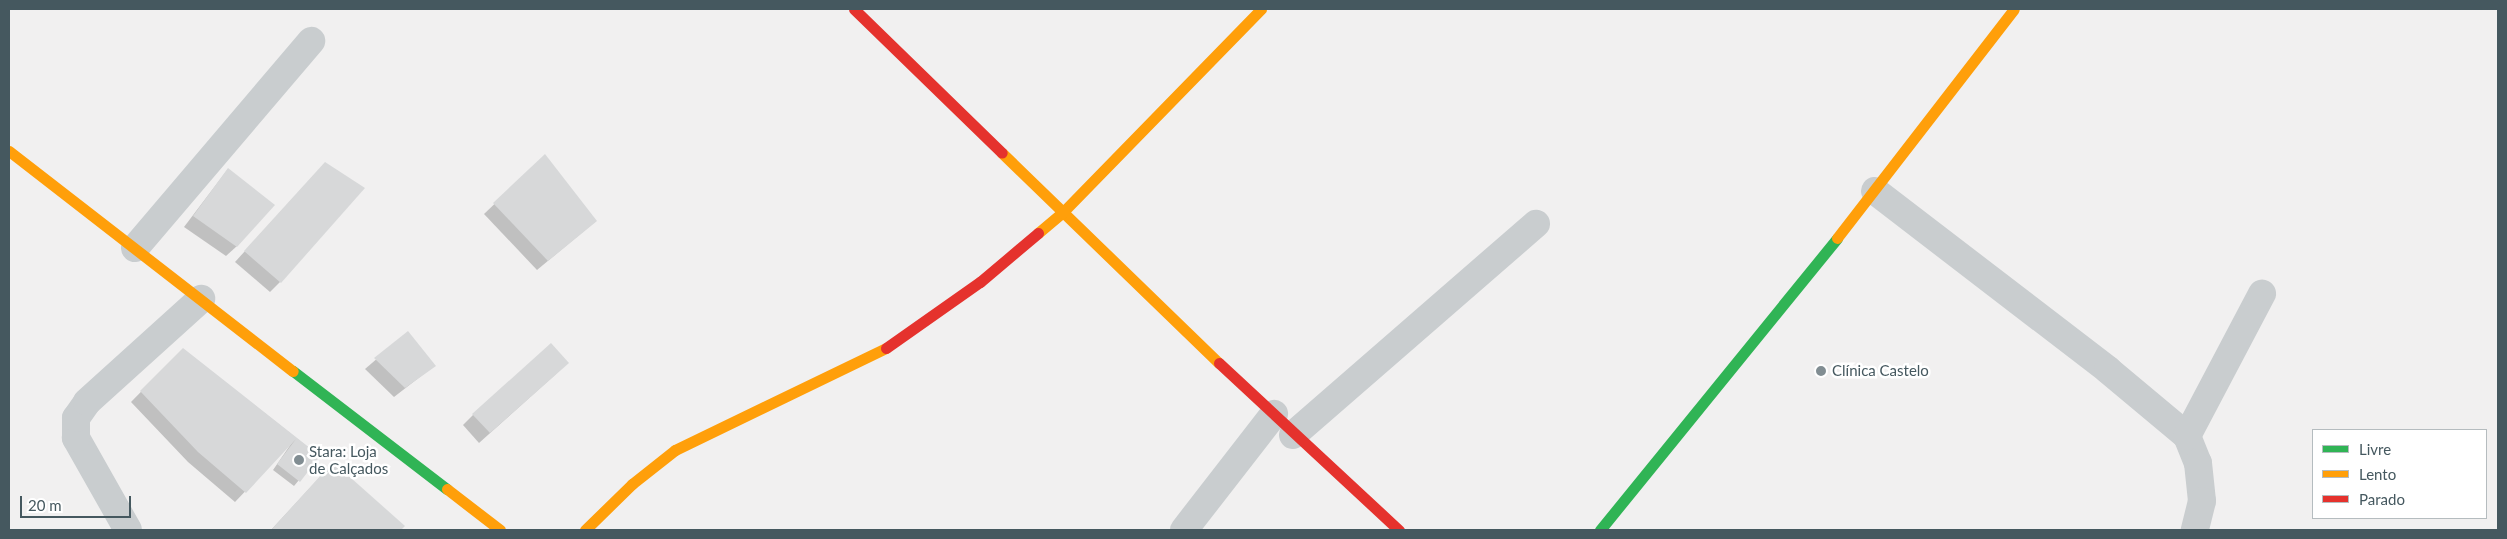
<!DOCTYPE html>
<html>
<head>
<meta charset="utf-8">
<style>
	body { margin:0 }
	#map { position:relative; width:2507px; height:539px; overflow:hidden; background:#f1f0f0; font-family:Lato,sans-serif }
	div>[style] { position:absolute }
	.shadow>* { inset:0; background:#0003 }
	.building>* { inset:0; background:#d7d8d9 }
	.street>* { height:28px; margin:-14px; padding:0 14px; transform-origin:14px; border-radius:14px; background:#c9cdcf }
	.fast>* { height:11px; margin:-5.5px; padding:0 5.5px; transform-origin:5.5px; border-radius:5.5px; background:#30b455 }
	.slow>* { height:11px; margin:-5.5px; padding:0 5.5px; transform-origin:5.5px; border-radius:5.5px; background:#ff9f0a }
	.jam>* { height:11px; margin:-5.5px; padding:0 5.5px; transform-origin:5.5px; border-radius:5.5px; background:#e5322d }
	.dots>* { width:14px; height:14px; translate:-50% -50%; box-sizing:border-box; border:2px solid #fff; border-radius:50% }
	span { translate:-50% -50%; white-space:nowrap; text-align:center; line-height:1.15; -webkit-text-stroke:5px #fff; paint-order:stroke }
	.poi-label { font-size:15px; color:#45585f }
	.left { translate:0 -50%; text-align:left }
	.frame { position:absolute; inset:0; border:10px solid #45585f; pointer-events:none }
	.legend { position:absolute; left:2312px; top:429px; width:175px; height:90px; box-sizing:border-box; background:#fff; border:1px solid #b5bcbf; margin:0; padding:6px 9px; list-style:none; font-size:15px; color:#45585f }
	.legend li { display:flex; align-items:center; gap:10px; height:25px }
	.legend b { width:25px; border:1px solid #b5bcbf }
	.scale { position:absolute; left:20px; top:496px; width:111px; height:22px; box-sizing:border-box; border:2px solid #45585f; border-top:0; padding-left:6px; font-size:15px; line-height:18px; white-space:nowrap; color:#45585f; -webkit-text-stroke:4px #fff; paint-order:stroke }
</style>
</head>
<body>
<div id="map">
	<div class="shadow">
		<i style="clip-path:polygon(545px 156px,596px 221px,537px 270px,484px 214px)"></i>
		<i style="clip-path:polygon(228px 169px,237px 246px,226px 256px,184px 227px)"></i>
		<i style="clip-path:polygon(315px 174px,280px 282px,270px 292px,235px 262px)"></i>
		<i style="clip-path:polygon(407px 333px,434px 366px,394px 397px,365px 369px)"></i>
		<i style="clip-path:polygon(183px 349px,319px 456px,294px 486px,273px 470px,293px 441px,235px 502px,188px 462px,131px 402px)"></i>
		<i style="clip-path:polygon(557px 373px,479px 443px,463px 425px,473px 415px)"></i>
		<i style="clip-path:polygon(320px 477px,403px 526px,399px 530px,271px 530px)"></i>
	</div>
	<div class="building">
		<i style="clip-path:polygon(545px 154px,597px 221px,548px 261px,493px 203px)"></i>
		<i style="clip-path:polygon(325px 162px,365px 188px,281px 283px,244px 251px)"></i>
		<i style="clip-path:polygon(228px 168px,275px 205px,237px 247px,193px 216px)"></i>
		<i style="clip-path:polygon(408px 331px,436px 366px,405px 388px,374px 358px)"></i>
		<i style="clip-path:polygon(551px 343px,569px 363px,490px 433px,472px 414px)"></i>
		<i style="clip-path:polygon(183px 348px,320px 456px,300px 482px,277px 464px,296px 439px,246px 493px,198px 452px,140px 391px)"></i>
		<i style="clip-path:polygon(333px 462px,405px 526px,401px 530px,271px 530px)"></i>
	</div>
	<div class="street">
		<i style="left:1875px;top:191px;width:294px;rotate:37.5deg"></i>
		<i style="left:2108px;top:370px;width:103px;rotate:39.9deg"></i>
		<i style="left:2187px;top:436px;width:29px;rotate:68deg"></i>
		<i style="left:2198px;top:463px;width:38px;rotate:84deg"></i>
		<i style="left:2202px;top:501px;width:30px;rotate:104deg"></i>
		<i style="left:135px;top:248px;width:272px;rotate:-49.6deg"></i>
		<i style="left:1293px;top:435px;width:322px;rotate:-41deg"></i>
		<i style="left:2187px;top:436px;width:161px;rotate:-62.2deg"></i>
		<i style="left:128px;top:530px;width:106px;rotate:-119.5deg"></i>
		<i style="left:76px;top:438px;width:20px;rotate:-90deg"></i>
		<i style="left:76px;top:418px;width:19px;rotate:-55deg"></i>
		<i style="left:87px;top:402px;width:154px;rotate:-42.1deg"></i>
		<i style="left:1184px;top:530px;width:147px;rotate:-52.2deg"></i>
	</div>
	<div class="fast">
		<i style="left:293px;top:371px;width:194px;rotate:37.5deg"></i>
		<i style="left:1600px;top:530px;width:376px;rotate:-50.9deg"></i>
	</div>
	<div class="slow">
		<i style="left:9px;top:151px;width:359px;rotate:37.8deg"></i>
		<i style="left:1002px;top:153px;width:302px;rotate:44.1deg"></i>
		<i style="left:1038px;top:233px;width:31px;rotate:-40deg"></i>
		<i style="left:1062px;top:213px;width:285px;rotate:-45.7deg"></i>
		<i style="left:1837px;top:238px;width:289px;rotate:-52.3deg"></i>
		<i style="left:447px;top:489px;width:67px;rotate:37.7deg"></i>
		<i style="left:585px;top:530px;width:66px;rotate:-44.4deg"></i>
		<i style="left:632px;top:484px;width:55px;rotate:-38.3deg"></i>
		<i style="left:675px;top:450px;width:234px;rotate:-25.8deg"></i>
	</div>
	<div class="jam">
		<i style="left:854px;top:9px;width:206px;rotate:44.2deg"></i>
		<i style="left:886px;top:348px;width:115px;rotate:-35.1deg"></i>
		<i style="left:980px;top:282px;width:76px;rotate:-40.2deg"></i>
		<i style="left:1219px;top:363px;width:246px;rotate:42.9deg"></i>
	</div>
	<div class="dots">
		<i style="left:1821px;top:371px;background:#818d92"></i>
		<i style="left:299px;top:460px;background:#818d92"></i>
	</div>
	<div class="poi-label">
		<span class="left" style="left:1832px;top:371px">Clínica Castelo</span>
		<span class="left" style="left:309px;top:460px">Stara: Loja<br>de Calçados</span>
	</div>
	<div class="frame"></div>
	<ul class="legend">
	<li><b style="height:6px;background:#30b455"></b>Livre</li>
	<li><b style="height:6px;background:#ff9f0a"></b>Lento</li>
	<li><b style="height:6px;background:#e5322d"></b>Parado</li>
	</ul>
	<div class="scale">20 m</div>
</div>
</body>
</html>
